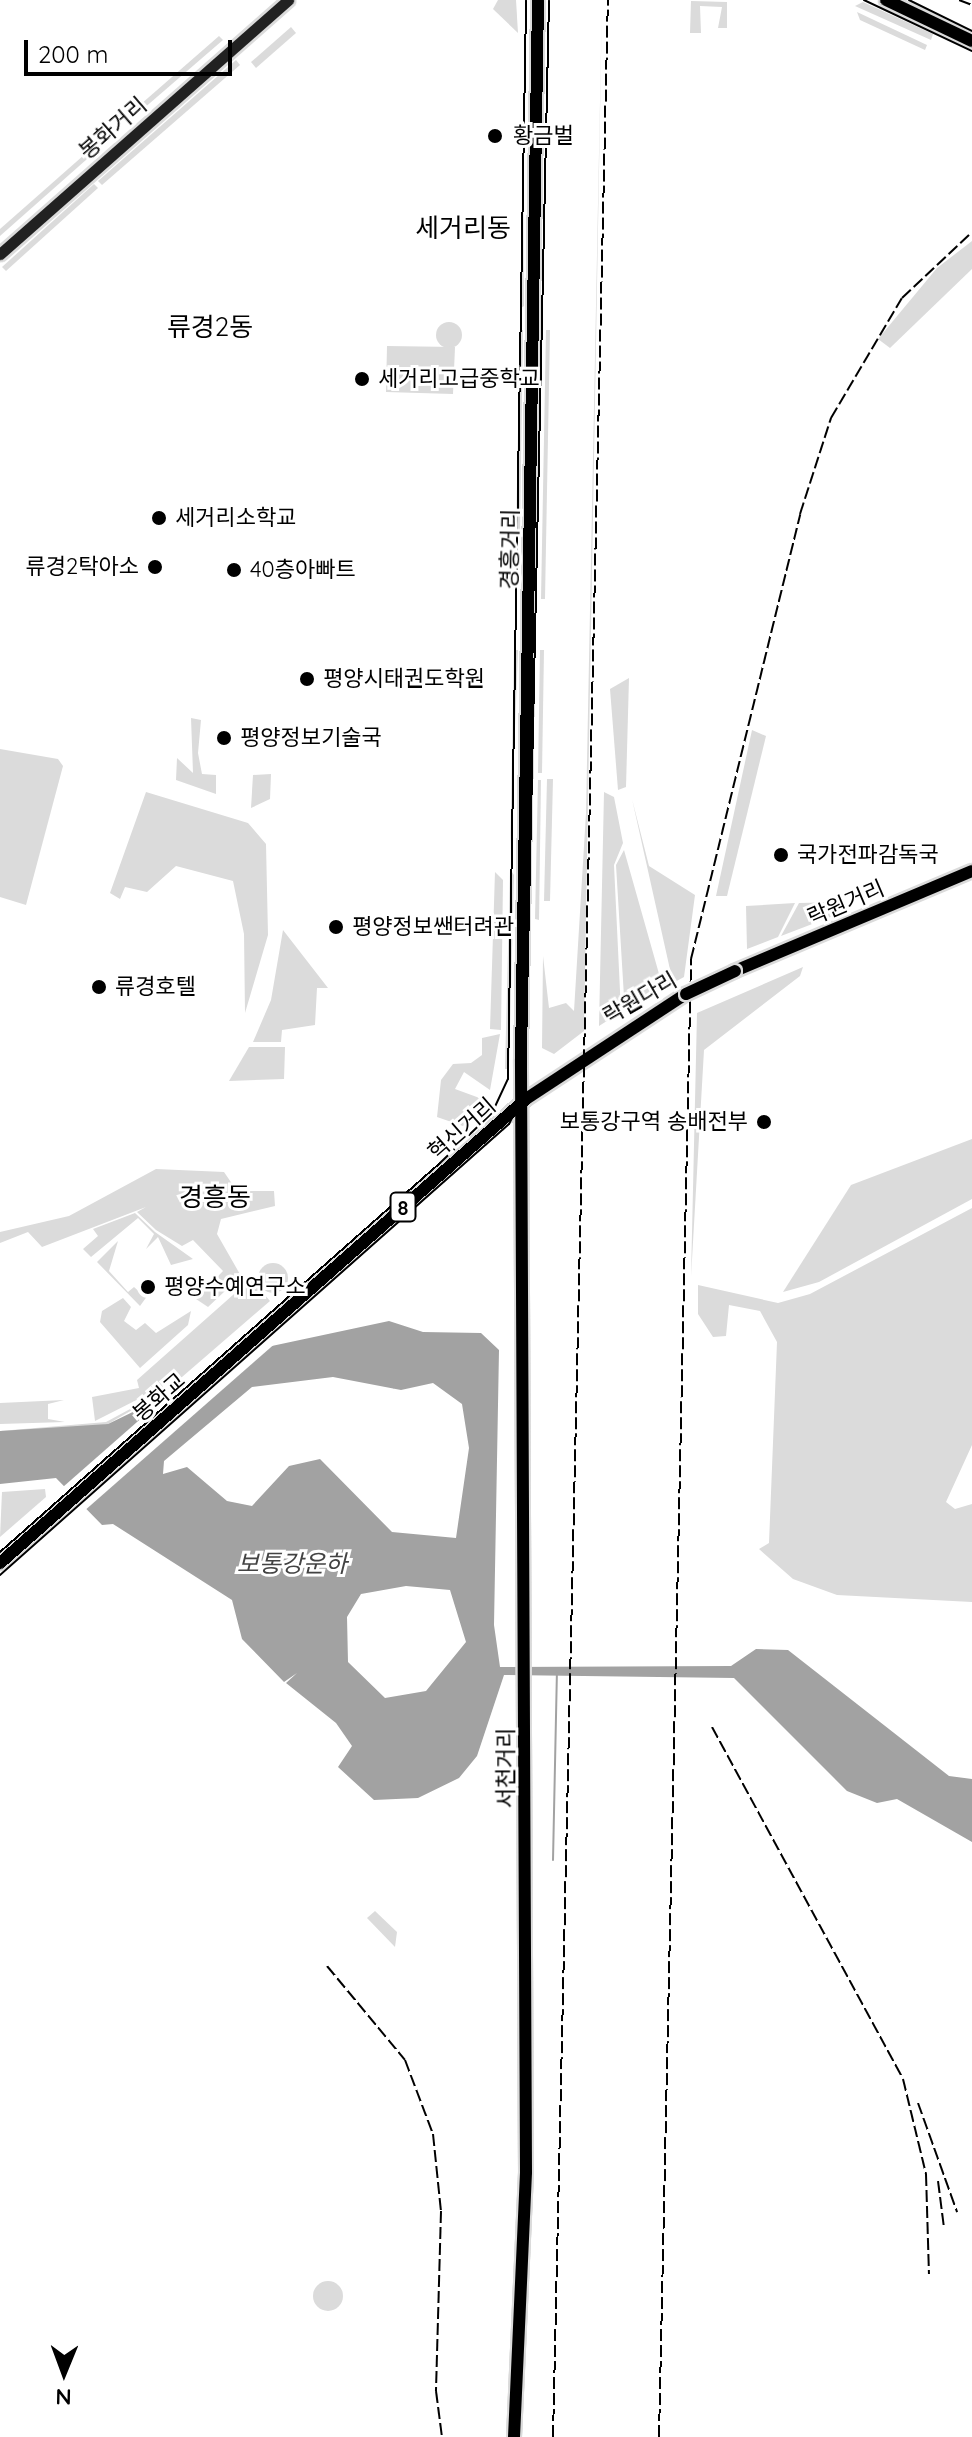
<!DOCTYPE html>
<html>
<head>
<meta charset="utf-8">
<style>
	body { margin:0 }
	#map { position:relative; width:972px; height:2437px; overflow:hidden; background:#fff; font-family:Quicksand,"Noto Sans KR",sans-serif }
	div>[style] { position:absolute }
	.green>* { inset:0; background:#dbdbdb }
	.round { border-radius:50% }
	.water>* { inset:0; background:#a2a2a2 }
	.pier>* { inset:0; background:#fff }
	.stream>* { height:2px; margin:-1px; padding:0 1px; transform-origin:1px; border-radius:1px; background:#a2a2a2 }
	.roads { filter:drop-shadow(2px 0 #dbdbdb) drop-shadow(-2px 0 #dbdbdb) drop-shadow(0 2px #dbdbdb) drop-shadow(0 -2px #dbdbdb) }
	.secondary>* { height:11px; margin:-5.5px; padding:0 5.5px; transform-origin:5.5px; border-radius:5.5px; background:#212121 }
	.primary>* { height:12px; margin:-6px; padding:0 6px; transform-origin:6px; border-radius:6px; background:#000 }
	.tram>* { height:2px; margin:-1px; padding:0 1px; transform-origin:1px; border-radius:1px; background:#000 }
	.rail>* { height:2px; margin-top:-1px; transform-origin:0; background:repeating-linear-gradient(90deg,#000 0 12px,transparent 0 16px) }
	.bridges { filter:drop-shadow(2px 0 #dbdbdb) drop-shadow(-2px 0 #dbdbdb) drop-shadow(0 2px #dbdbdb) drop-shadow(0 -2px #dbdbdb) }
	.primary-bridge>* { height:12px; margin:-6px; padding:0 6px; transform-origin:6px; border-radius:6px; background:#000 }
	.dots>* { width:22px; height:22px; translate:-50% -50%; box-sizing:border-box; border:4px solid #fff; border-radius:50% }
	span { translate:-50% -50%; white-space:nowrap; text-align:center; line-height:1.15; -webkit-text-stroke:6px #fff; paint-order:stroke }
	.shield-label span { padding:2px 6px; background:#fff; border:2px solid; border-radius:6px; -webkit-text-stroke-width:0 }
	.shield-label { font-size:20px; color:#000; font-weight:700 }
	.street-label { font-size:22px; color:#000 }
	.poi-label { font-size:22px; color:#000 }
	.left { translate:0 -50%; text-align:left }
	.right { translate:-100% -50%; text-align:right }
	.water-label { font-size:24px; color:#434343; font-style:italic }
	.quarter-label { font-size:26px; color:#000 }
	.north { position:absolute; left:24px; top:2333px; width:80px; height:80px; -webkit-text-stroke:6px #fff; paint-order:stroke; rotate:181deg; font-size:22px; font-weight:700; line-height:32px; text-align:center; color:#000 }
	.north::after { content:''; display:block; margin:auto; width:28px; height:36px; background:#000; clip-path:polygon(50% 0,100% 100%,50% 72%,0 100%) }
	.scale { position:absolute; left:24px; top:40px; width:208px; height:36px; box-sizing:border-box; border:4px solid #000; border-top:0; padding-left:10px; font-size:24px; line-height:28px; white-space:nowrap; color:#000; -webkit-text-stroke:6px #fff; paint-order:stroke }
</style>
</head>
<body>
<div id="map">
	<div class="green">
		<i style="clip-path:polygon(498px 0,516px 0,518px 33px,493px 9px)"></i>
		<i style="clip-path:polygon(602px 0,584px 1031px,554px 1054px,542px 1048px,543px 956px,549px 1008px,566px 1003px,574px 1011px,586px 813px)"></i>
		<i style="clip-path:polygon(691px 1px,727px 2px,727px 28px,718px 28px,722px 7px,700px 6px,701px 33px,690px 33px)"></i>
		<i style="clip-path:polygon(863px 2px,933px 34px,931px 40px,855px 6px)"></i>
		<i style="clip-path:polygon(857px 12px,927px 45px,925px 50px,860px 20px)"></i>
		<i style="clip-path:polygon(291px 27px,296px 33px,256px 68px,251px 62px)"></i>
		<i style="clip-path:polygon(219px 36px,223px 40px,128px 122px,125px 118px)"></i>
		<i style="clip-path:polygon(236px 60px,240px 65px,102px 185px,98px 181px)"></i>
		<i style="clip-path:polygon(101px 140px,104px 144px,0 236px,0 229px)"></i>
		<i style="clip-path:polygon(523px 163px,524px 306px,521px 308px)"></i>
		<i style="clip-path:polygon(94px 184px,98px 188px,6px 271px,2px 267px)"></i>
		<i style="clip-path:polygon(972px 241px,972px 269px,890px 348px,878px 339px,937px 268px)"></i>
		<i class="round" style="left:436px;top:322px;width:26px;height:26px"></i>
		<i style="clip-path:polygon(520px 330px,523px 330px,520px 533px,516px 533px)"></i>
		<i style="clip-path:polygon(546px 330px,550px 330px,545px 599px,541px 599px)"></i>
		<i style="clip-path:polygon(387px 346px,455px 347px,453px 394px,386px 392px)"></i>
		<i style="clip-path:polygon(514px 650px,518px 650px,510px 859px)"></i>
		<i style="clip-path:polygon(540px 650px,544px 650px,542px 773px,538px 773px)"></i>
		<i style="clip-path:polygon(629px 678px,626px 787px,618px 790px,610px 689px)"></i>
		<i style="clip-path:polygon(191px 718px,201px 720px,198px 753px,202px 774px,216px 775px,216px 794px,176px 780px,177px 758px,193px 773px)"></i>
		<i style="clip-path:polygon(752px 730px,766px 736px,727px 896px,716px 896px)"></i>
		<i style="clip-path:polygon(0 749px,58px 759px,63px 766px,26px 905px,0 897px)"></i>
		<i style="clip-path:polygon(271px 774px,270px 799px,251px 808px,253px 775px)"></i>
		<i style="clip-path:polygon(547px 779px,553px 779px,550px 901px,544px 901px)"></i>
		<i style="clip-path:polygon(538px 780px,541px 780px,539px 920px,535px 919px)"></i>
		<i style="clip-path:polygon(146px 792px,248px 823px,266px 844px,268px 935px,245px 1013px,244px 934px,233px 881px,176px 866px,147px 892px,125px 887px,120px 899px,110px 893px)"></i>
		<i style="clip-path:polygon(604px 792px,614px 797px,623px 843px,614px 865px,621px 1012px,599px 1026px)"></i>
		<i style="clip-path:polygon(632px 799px,649px 866px,695px 895px,684px 977px,673px 983px)"></i>
		<i style="clip-path:polygon(624px 850px,663px 988px,624px 1010px,624px 998px,654px 983px,624px 997px,616px 865px)"></i>
		<i style="clip-path:polygon(510px 869px,514px 875px,509px 1069px,505px 1069px)"></i>
		<i style="clip-path:polygon(495px 872px,503px 880px,501px 1030px,490px 1029px)"></i>
		<i style="clip-path:polygon(843px 902px,841px 913px,781px 936px,799px 903px)"></i>
		<i style="clip-path:polygon(795px 903px,778px 937px,747px 949px,746px 906px)"></i>
		<i style="clip-path:polygon(283px 930px,328px 988px,317px 988px,315px 1025px,282px 1030px,281px 1042px,253px 1042px,271px 1000px)"></i>
		<i style="clip-path:polygon(803px 967px,800px 976px,704px 1050px,691px 1277px,697px 1013px)"></i>
		<i style="clip-path:polygon(500px 1034px,490px 1090px,464px 1072px,455px 1089px,485px 1100px,476px 1114px,463px 1126px,437px 1117px,441px 1080px,453px 1064px,471px 1063px,482px 1055px,482px 1038px)"></i>
		<i style="clip-path:polygon(249px 1047px,285px 1047px,284px 1079px,229px 1081px)"></i>
		<i style="clip-path:polygon(972px 1139px,972px 1199px,819px 1282px,783px 1292px,851px 1185px)"></i>
		<i style="clip-path:polygon(156px 1169px,224px 1172px,237px 1191px,274px 1191px,275px 1206px,221px 1219px,217px 1234px,241px 1276px,208px 1307px,196px 1299px,223px 1271px,193px 1240px,182px 1246px,156px 1230px,137px 1212px,146px 1207px,42px 1247px,28px 1232px,0 1243px,0 1232px,69px 1216px)"></i>
		<i style="clip-path:polygon(972px 1208px,972px 1445px,946px 1502px,955px 1509px,972px 1504px,972px 1602px,837px 1595px,793px 1579px,759px 1549px,769px 1543px,777px 1342px,760px 1311px,729px 1305px,726px 1336px,713px 1337px,698px 1314px,698px 1285px,778px 1303px,810px 1294px)"></i>
		<i style="clip-path:polygon(135px 1213px,155px 1232px,193px 1259px,171px 1265px,158px 1237px,146px 1249px,154px 1234px,138px 1218px,91px 1257px,83px 1249px,98px 1236px,93px 1229px)"></i>
		<i style="clip-path:polygon(118px 1241px,109px 1271px,128px 1292px,134px 1287px,144px 1296px,153px 1288px,140px 1306px,97px 1262px)"></i>
		<i class="round" style="left:258px;top:1263px;width:30px;height:30px"></i>
		<i style="clip-path:polygon(251px 1279px,270px 1301px,182px 1377px,95px 1421px,92px 1397px,139px 1388px,137px 1380px)"></i>
		<i style="clip-path:polygon(123px 1298px,131px 1307px,124px 1321px,136px 1330px,145px 1323px,156px 1333px,191px 1311px,188px 1325px,140px 1368px,100px 1322px,102px 1311px)"></i>
		<i style="clip-path:polygon(184px 1380px,108px 1424px,82px 1429px,0 1431px,106px 1422px)"></i>
		<i style="clip-path:polygon(64px 1400px,48px 1404px,48px 1419px,65px 1422px,0 1424px,0 1403px)"></i>
		<i style="clip-path:polygon(45px 1489px,46px 1497px,0 1537px,2px 1492px)"></i>
		<i style="clip-path:polygon(375px 1911px,397px 1932px,395px 1947px,367px 1918px)"></i>
		<i class="round" style="left:313px;top:2281px;width:30px;height:30px"></i>
	</div>
	<div class="water">
		<i style="clip-path:polygon(evenodd,389px 1321px,423px 1332px,481px 1333px,499px 1350px,494px 1625px,500px 1667px,731px 1666px,756px 1649px,788px 1650px,949px 1776px,972px 1779px,972px 1842px,897px 1799px,877px 1803px,847px 1791px,734px 1678px,504px 1675px,477px 1756px,459px 1778px,418px 1798px,374px 1800px,338px 1767px,352px 1746px,336px 1723px,286px 1683px,297px 1673px,284px 1682px,242px 1639px,232px 1600px,113px 1524px,102px 1525px,56px 1478px,0 1484px,0 1431px,108px 1424px,267px 1347px,389px 1321px,333px 1377px,401px 1390px,433px 1383px,462px 1404px,469px 1448px,456px 1538px,392px 1532px,320px 1459px,289px 1466px,252px 1506px,227px 1501px,187px 1467px,163px 1474px,164px 1461px,252px 1387px,333px 1377px,389px 1321px,406px 1586px,450px 1590px,466px 1642px,426px 1691px,385px 1698px,348px 1662px,347px 1617px,361px 1594px,406px 1586px)"></i>
	</div>
	<div class="pier">
		<i style="clip-path:polygon(278px 1341px,83px 1512px,63px 1487px,186px 1379px)"></i>
	</div>
	<div class="stream">
		<i style="left:553px;top:1860px;width:188px;rotate:-88.8deg"></i>
	</div>
	<div class="roads">
		<div class="secondary">
			<i style="left:0;top:254px;width:384px;rotate:-41.4deg"></i>
		</div>
		<div class="primary">
			<i style="left:886px;top:0;width:95px;rotate:25.5deg"></i>
			<i style="left:735px;top:971px;width:257px;rotate:-22.9deg"></i>
			<i style="left:0;top:1563px;width:701px;rotate:-41.42deg"></i>
			<i style="left:526px;top:1099px;width:191px;rotate:-33.3deg"></i>
			<i style="left:514px;top:2437px;width:265px;rotate:-87.4deg"></i>
			<i style="left:526px;top:2172px;width:1113px;rotate:-90.26deg"></i>
			<i style="left:521px;top:1059px;width:1059px;rotate:-89.08deg"></i>
		</div>
	</div>
	<div class="tram">
		<i style="left:864px;top:0;width:119px;rotate:25.3deg"></i>
		<i style="left:909px;top:0;width:70px;rotate:26.2deg"></i>
		<i style="left:0;top:1552px;width:587px;rotate:-41.48deg"></i>
		<i style="left:440px;top:1163px;width:72px;rotate:-43.9deg"></i>
		<i style="left:492px;top:1113px;width:38px;rotate:-65deg"></i>
		<i style="left:508px;top:1079px;width:1079px;rotate:-89.04deg"></i>
		<i style="left:0;top:1575px;width:680px;rotate:-41.54deg"></i>
		<i style="left:509px;top:1124px;width:37px;rotate:-64deg"></i>
		<i style="left:525px;top:1091px;width:1091px;rotate:-88.74deg"></i>
	</div>
	<div class="rail">
		<i style="left:959px;top:0;width:14px;rotate:21deg"></i>
		<i style="left:712px;top:1727px;width:400px;rotate:61.5deg"></i>
		<i style="left:903px;top:2079px;width:98px;rotate:76.4deg"></i>
		<i style="left:926px;top:2174px;width:100px;rotate:88.3deg"></i>
		<i style="left:327px;top:1966px;width:122px;rotate:50.3deg"></i>
		<i style="left:405px;top:2060px;width:79px;rotate:69.3deg"></i>
		<i style="left:433px;top:2134px;width:77px;rotate:84.1deg"></i>
		<i style="left:441px;top:2211px;width:180px;rotate:91.6deg"></i>
		<i style="left:436px;top:2391px;width:46px;rotate:82.6deg"></i>
		<i style="left:918px;top:2103px;width:116px;rotate:70.3deg"></i>
		<i style="left:938px;top:2181px;width:47px;rotate:82.7deg"></i>
		<i style="left:553px;top:2437px;width:2438px;rotate:-88.71deg"></i>
		<i style="left:659px;top:2437px;width:1478px;rotate:-88.76deg"></i>
		<i style="left:691px;top:959px;width:458px;rotate:-76.2deg"></i>
		<i style="left:800px;top:514px;width:101px;rotate:-72.1deg"></i>
		<i style="left:831px;top:418px;width:139px;rotate:-59.4deg"></i>
		<i style="left:902px;top:298px;width:96px;rotate:-43.3deg"></i>
	</div>
	<div class="bridges">
		<div class="primary-bridge">
			<i style="left:686px;top:994px;width:54px;rotate:-25.1deg"></i>
		</div>
	</div>
	<div class="dots">
		<i style="left:495px;top:136px;background:#000"></i>
		<i style="left:362px;top:379px;background:#000"></i>
		<i style="left:159px;top:518px;background:#000"></i>
		<i style="left:155px;top:567px;background:#000"></i>
		<i style="left:234px;top:570px;background:#000"></i>
		<i style="left:307px;top:679px;background:#000"></i>
		<i style="left:224px;top:738px;background:#000"></i>
		<i style="left:781px;top:855px;background:#000"></i>
		<i style="left:336px;top:927px;background:#000"></i>
		<i style="left:99px;top:987px;background:#000"></i>
		<i style="left:764px;top:1122px;background:#000"></i>
		<i style="left:148px;top:1287px;background:#000"></i>
	</div>
	<div class="shield-label">
		<span style="left:403px;top:1207px">8</span>
	</div>
	<div class="street-label">
		<span style="left:113px;top:128px;rotate:-41deg">봉화거리</span>
		<span style="left:510px;top:549px;rotate:-89deg">경흥거리</span>
		<span style="left:846px;top:903px;rotate:-23deg">락원거리</span>
		<span style="left:640px;top:998px;rotate:-30deg">락원다리</span>
		<span style="left:462px;top:1129px;rotate:-41deg">혁신거리</span>
		<span style="left:159px;top:1397px;rotate:-41deg">봉화교</span>
		<span style="left:506px;top:1768px;rotate:-90deg">서천거리</span>
	</div>
	<div class="poi-label">
		<span class="left" style="left:513px;top:136px">황금벌</span>
		<span class="left" style="left:378px;top:379px">세거리고급중학교</span>
		<span class="left" style="left:175px;top:518px">세거리소학교</span>
		<span class="right" style="left:139px;top:567px">류경2탁아소</span>
		<span class="left" style="left:250px;top:570px">40층아빠트</span>
		<span class="left" style="left:323px;top:679px">평양시태권도학원</span>
		<span class="left" style="left:240px;top:738px">평양정보기술국</span>
		<span class="left" style="left:797px;top:855px">국가전파감독국</span>
		<span class="left" style="left:352px;top:927px">평양정보쌘터려관</span>
		<span class="left" style="left:115px;top:987px">류경호텔</span>
		<span class="right" style="left:748px;top:1122px">보통강구역 송배전부</span>
		<span class="left" style="left:164px;top:1287px">평양수예연구소</span>
	</div>
	<div class="water-label">
		<span style="left:292px;top:1564px">보통강운하</span>
	</div>
	<div class="quarter-label">
		<span style="left:463px;top:228px">세거리동</span>
		<span style="left:210px;top:327px">류경2동</span>
		<span style="left:215px;top:1197px">경흥동</span>
	</div>
	<div class="north">N</div>
	<div class="scale">200 m</div>
</div>
</body>
</html>
